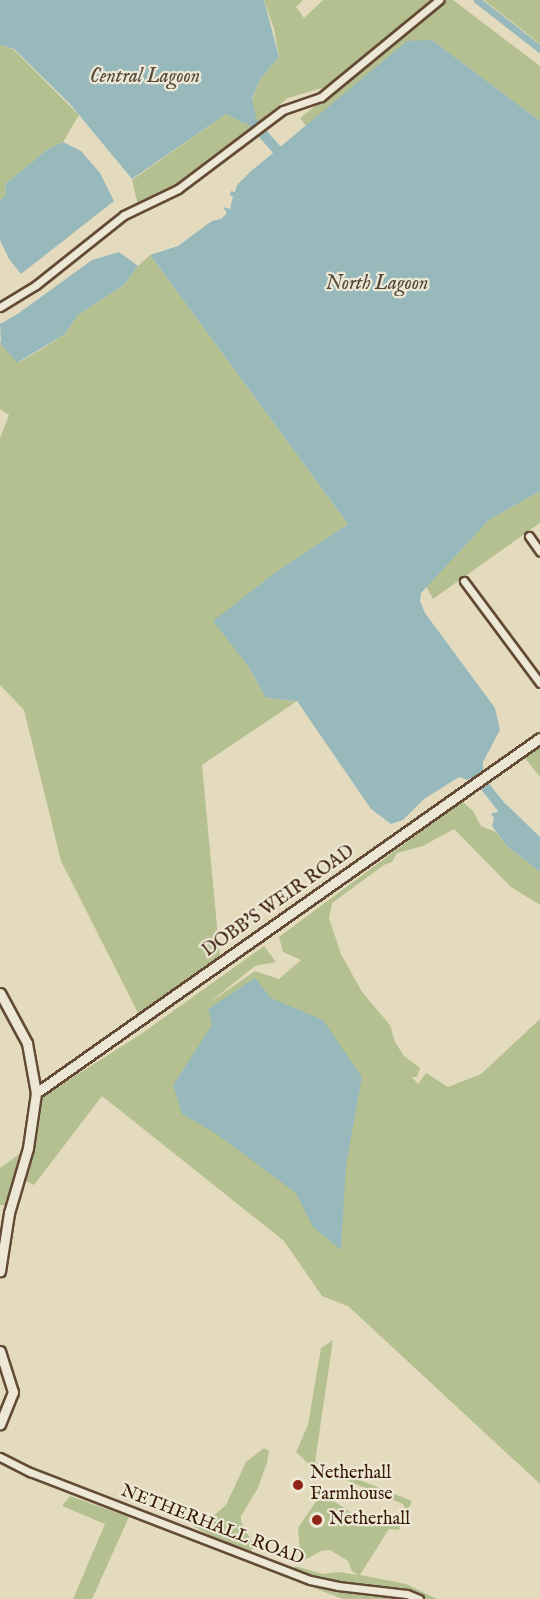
<!DOCTYPE html>
<html>
<head>
<meta charset="utf-8">
<style>
	body { margin:0 }
	#map { position:relative; width:540px; height:1599px; overflow:hidden; background:#e4dbbf; font-family:"IM FELL English",serif }
	div>[style] { position:absolute }
	.green>* { inset:0; background:#b5c091 }
	.water>* { inset:0; background:#98b9bb }
	.canal>* { height:7px; margin:-3.5px; padding:0 3.5px; transform-origin:3.5px; border-radius:3.5px; background:#98b9bb }
	.river>* { height:10px; margin:-5px; padding:0 5px; transform-origin:5px; border-radius:5px; background:#98b9bb }
	.roads { filter:drop-shadow(2px 0 #634a34) drop-shadow(-2px 0 #634a34) drop-shadow(0 2px #634a34) drop-shadow(0 -2px #634a34) }
	.street>* { height:7px; margin:-3.5px; padding:0 3.5px; transform-origin:3.5px; border-radius:3.5px; background:#ede8d5 }
	.secondary>* { height:9px; margin:-4.5px; padding:0 4.5px; transform-origin:4.5px; border-radius:4.5px; background:#ede8d5 }
	.dots>* { width:16px; height:16px; translate:-50% -50%; box-sizing:border-box; border:3px solid #ede8d5; border-radius:50% }
	span { translate:-50% -50%; white-space:nowrap; text-align:center; line-height:1.15; -webkit-text-stroke:4.5px #ede8d5; paint-order:stroke }
	.street-label { font-size:18px; color:#381a05 }
	.poi-label { font-size:18px; color:#381a05 }
	.left { translate:0 -50%; text-align:left }
	.water-label { font-size:20px; color:#554a3c; font-style:italic }
</style>
</head>
<body>
<div id="map">
	<div class="green">
		<i style="clip-path:polygon(264px 0,303px 0,296px 7px,304px 18px,323px 0,453px 0,540px 66px,540px 121px,432px 40px,369px 74px,306px 126px,300px 118px,318px 104px,322px 88px,288px 98px,194px 174px,138px 206px,132px 180px,226px 114px,245px 124px,252px 99px,261px 78px,279px 57px,274px 29px)"></i>
		<i style="clip-path:polygon(484px 0,540px 0,540px 44px)"></i>
		<i style="clip-path:polygon(0 45px,13px 49px,79px 115px,63px 142px,48px 149px,5px 184px,6px 196px,0 200px)"></i>
		<i style="clip-path:polygon(150px 255px,348px 524px,276px 572px,248px 666px,266px 698px,297px 701px,202px 765px,220px 958px,139px 1015px,61px 861px,24px 710px,0 685px,0 438px,9px 415px,0 409px,0 341px,18px 363px,45px 347px,65px 334px,78px 315px,124px 285px,138px 266px)"></i>
		<i style="clip-path:polygon(540px 491px,540px 523px,433px 599px,426px 586px,489px 520px)"></i>
		<i style="clip-path:polygon(540px 746px,540px 777px,524px 757px)"></i>
		<i style="clip-path:polygon(462px 801px,473px 811px,481px 826px,496px 832px,507px 846px,540px 872px,540px 905px,511px 887px,454px 829px,423px 846px,397px 853px,392px 862px,384px 865px,332px 903px,329px 918px,341px 954px,362px 992px,390px 1025px,395px 1042px,404px 1056px,420px 1068px,417px 1077px,412px 1077px,418px 1084px,426px 1073px,448px 1087px,481px 1074px,540px 1019px,540px 1484px,348px 1306px,322px 1296px,284px 1241px,102px 1096px,34px 1185px,22px 1179px,35px 1141px,42px 1097px,141px 1034px,264px 946px,276px 962px,255px 966px,209px 1003px,255px 971px,279px 979px,301px 960px,283px 952px,279px 937px)"></i>
		<i style="clip-path:polygon(22px 1152px,8px 1206px,0 1205px,0 1168px)"></i>
		<i style="clip-path:polygon(333px 1340px,315px 1462px,412px 1501px,399px 1530px,389px 1529px,360px 1575px,406px 1584px,437px 1599px,343px 1599px,179px 1536px,184px 1528px,221px 1542px,195px 1527px,211px 1518px,226px 1505px,246px 1462px,264px 1448px,269px 1451px,267px 1463px,258px 1488px,241px 1516px,241px 1522px,254px 1546px,250px 1553px,293px 1570px,295px 1566px,323px 1574px,339px 1572px,358px 1575px,352px 1571px,348px 1561px,330px 1550px,321px 1551px,303px 1561px,300px 1552px,298px 1528px,317px 1500px,332px 1500px,364px 1521px,385px 1522px,405px 1508px,403px 1504px,310px 1465px,296px 1452px,308px 1425px,321px 1348px)"></i>
		<i style="clip-path:polygon(70px 1496px,129px 1517px,92px 1599px,73px 1599px,105px 1524px,62px 1506px)"></i>
	</div>
	<div class="water">
		<i style="clip-path:polygon(0 0,264px 0,279px 57px,261px 78px,252px 98px,256px 116px,245px 124px,226px 114px,132px 179px,70px 104px,14px 49px,0 45px)"></i>
		<i style="clip-path:polygon(432px 40px,540px 121px,540px 491px,489px 520px,421px 593px,420px 601px,425px 613px,495px 708px,500px 730px,483px 762px,483px 770px,468px 780px,459px 777px,424px 799px,403px 820px,391px 824px,371px 809px,297px 701px,266px 698px,248px 666px,213px 621px,276px 572px,348px 524px,150px 255px,178px 246px,212px 221px,221px 219px,227px 213px,223px 207px,230px 209px,233px 196px,230px 195px,231px 191px,235px 192px,237px 185px,250px 172px,407px 41px)"></i>
		<i style="clip-path:polygon(63px 142px,81px 151px,100px 173px,114px 201px,21px 274px,9px 259px,0 240px,0 200px,6px 195px,5px 184px,48px 149px)"></i>
		<i style="clip-path:polygon(119px 252px,138px 266px,124px 285px,78px 315px,65px 334px,17px 363px,1px 344px,0 324px,19px 313px,92px 260px)"></i>
		<i style="clip-path:polygon(506px 804px,540px 837px,540px 872px,507px 846px,492px 826px,494px 818px,491px 814px,500px 811px)"></i>
		<i style="clip-path:polygon(255px 978px,271px 998px,323px 1020px,362px 1077px,346px 1165px,341px 1250px,313px 1227px,296px 1193px,215px 1133px,182px 1114px,173px 1085px,212px 1025px,208px 1009px)"></i>
	</div>
	<div class="canal">
		<i style="left:477px;top:0;width:80px;rotate:37.9deg"></i>
	</div>
	<div class="river">
		<i style="left:251px;top:120px;width:40px;rotate:49deg"></i>
		<i style="left:476px;top:775px;width:55px;rotate:51.7deg"></i>
	</div>
	<div class="roads">
		<div class="street">
			<i style="left:0;top:307px;width:42px;rotate:-31.4deg"></i>
			<i style="left:36px;top:285px;width:112px;rotate:-38.5deg"></i>
			<i style="left:124px;top:215px;width:60px;rotate:-25.7deg"></i>
			<i style="left:178px;top:189px;width:131px;rotate:-37deg"></i>
			<i style="left:283px;top:110px;width:40px;rotate:-18.9deg"></i>
			<i style="left:321px;top:97px;width:153px;rotate:-39.4deg"></i>
			<i style="left:529px;top:536px;width:19px;rotate:55deg"></i>
			<i style="left:464px;top:581px;width:127px;rotate:53.3deg"></i>
			<i style="left:0;top:1457px;width:34px;rotate:27deg"></i>
			<i style="left:30px;top:1472px;width:300px;rotate:21.1deg"></i>
			<i style="left:310px;top:1580px;width:29px;rotate:12deg"></i>
			<i style="left:338px;top:1586px;width:69px;rotate:6.6deg"></i>
			<i style="left:407px;top:1594px;width:13px;rotate:23deg"></i>
		</div>
		<div class="secondary">
			<i style="left:0;top:993px;width:57px;rotate:61.6deg"></i>
			<i style="left:27px;top:1043px;width:51px;rotate:79.8deg"></i>
			<i style="left:36px;top:1093px;width:56px;rotate:98.3deg"></i>
			<i style="left:28px;top:1148px;width:68px;rotate:106.3deg"></i>
			<i style="left:9px;top:1213px;width:59px;rotate:98.8deg"></i>
			<i style="left:36px;top:1093px;width:616px;rotate:-35.16deg"></i>
			<i style="left:0;top:1351px;width:43px;rotate:72.4deg"></i>
			<i style="left:13px;top:1392px;width:35px;rotate:112deg"></i>
		</div>
	</div>
	<div class="dots">
		<i style="left:298px;top:1485px;background:#8f2418"></i>
		<i style="left:317px;top:1520px;background:#8f2418"></i>
	</div>
	<div class="street-label">
		<span style="left:279px;top:902px;rotate:-35deg">DOBB'S WEIR ROAD</span>
		<span style="left:212px;top:1526px;rotate:21deg">NETHERHALL ROAD</span>
	</div>
	<div class="poi-label">
		<span class="left" style="left:310px;top:1485px">Netherhall<br>Farmhouse</span>
		<span class="left" style="left:329px;top:1520px">Netherhall</span>
	</div>
	<div class="water-label">
		<span style="left:145px;top:76px">Central Lagoon</span>
		<span style="left:377px;top:283px">North Lagoon</span>
	</div>
</div>
</body>
</html>
